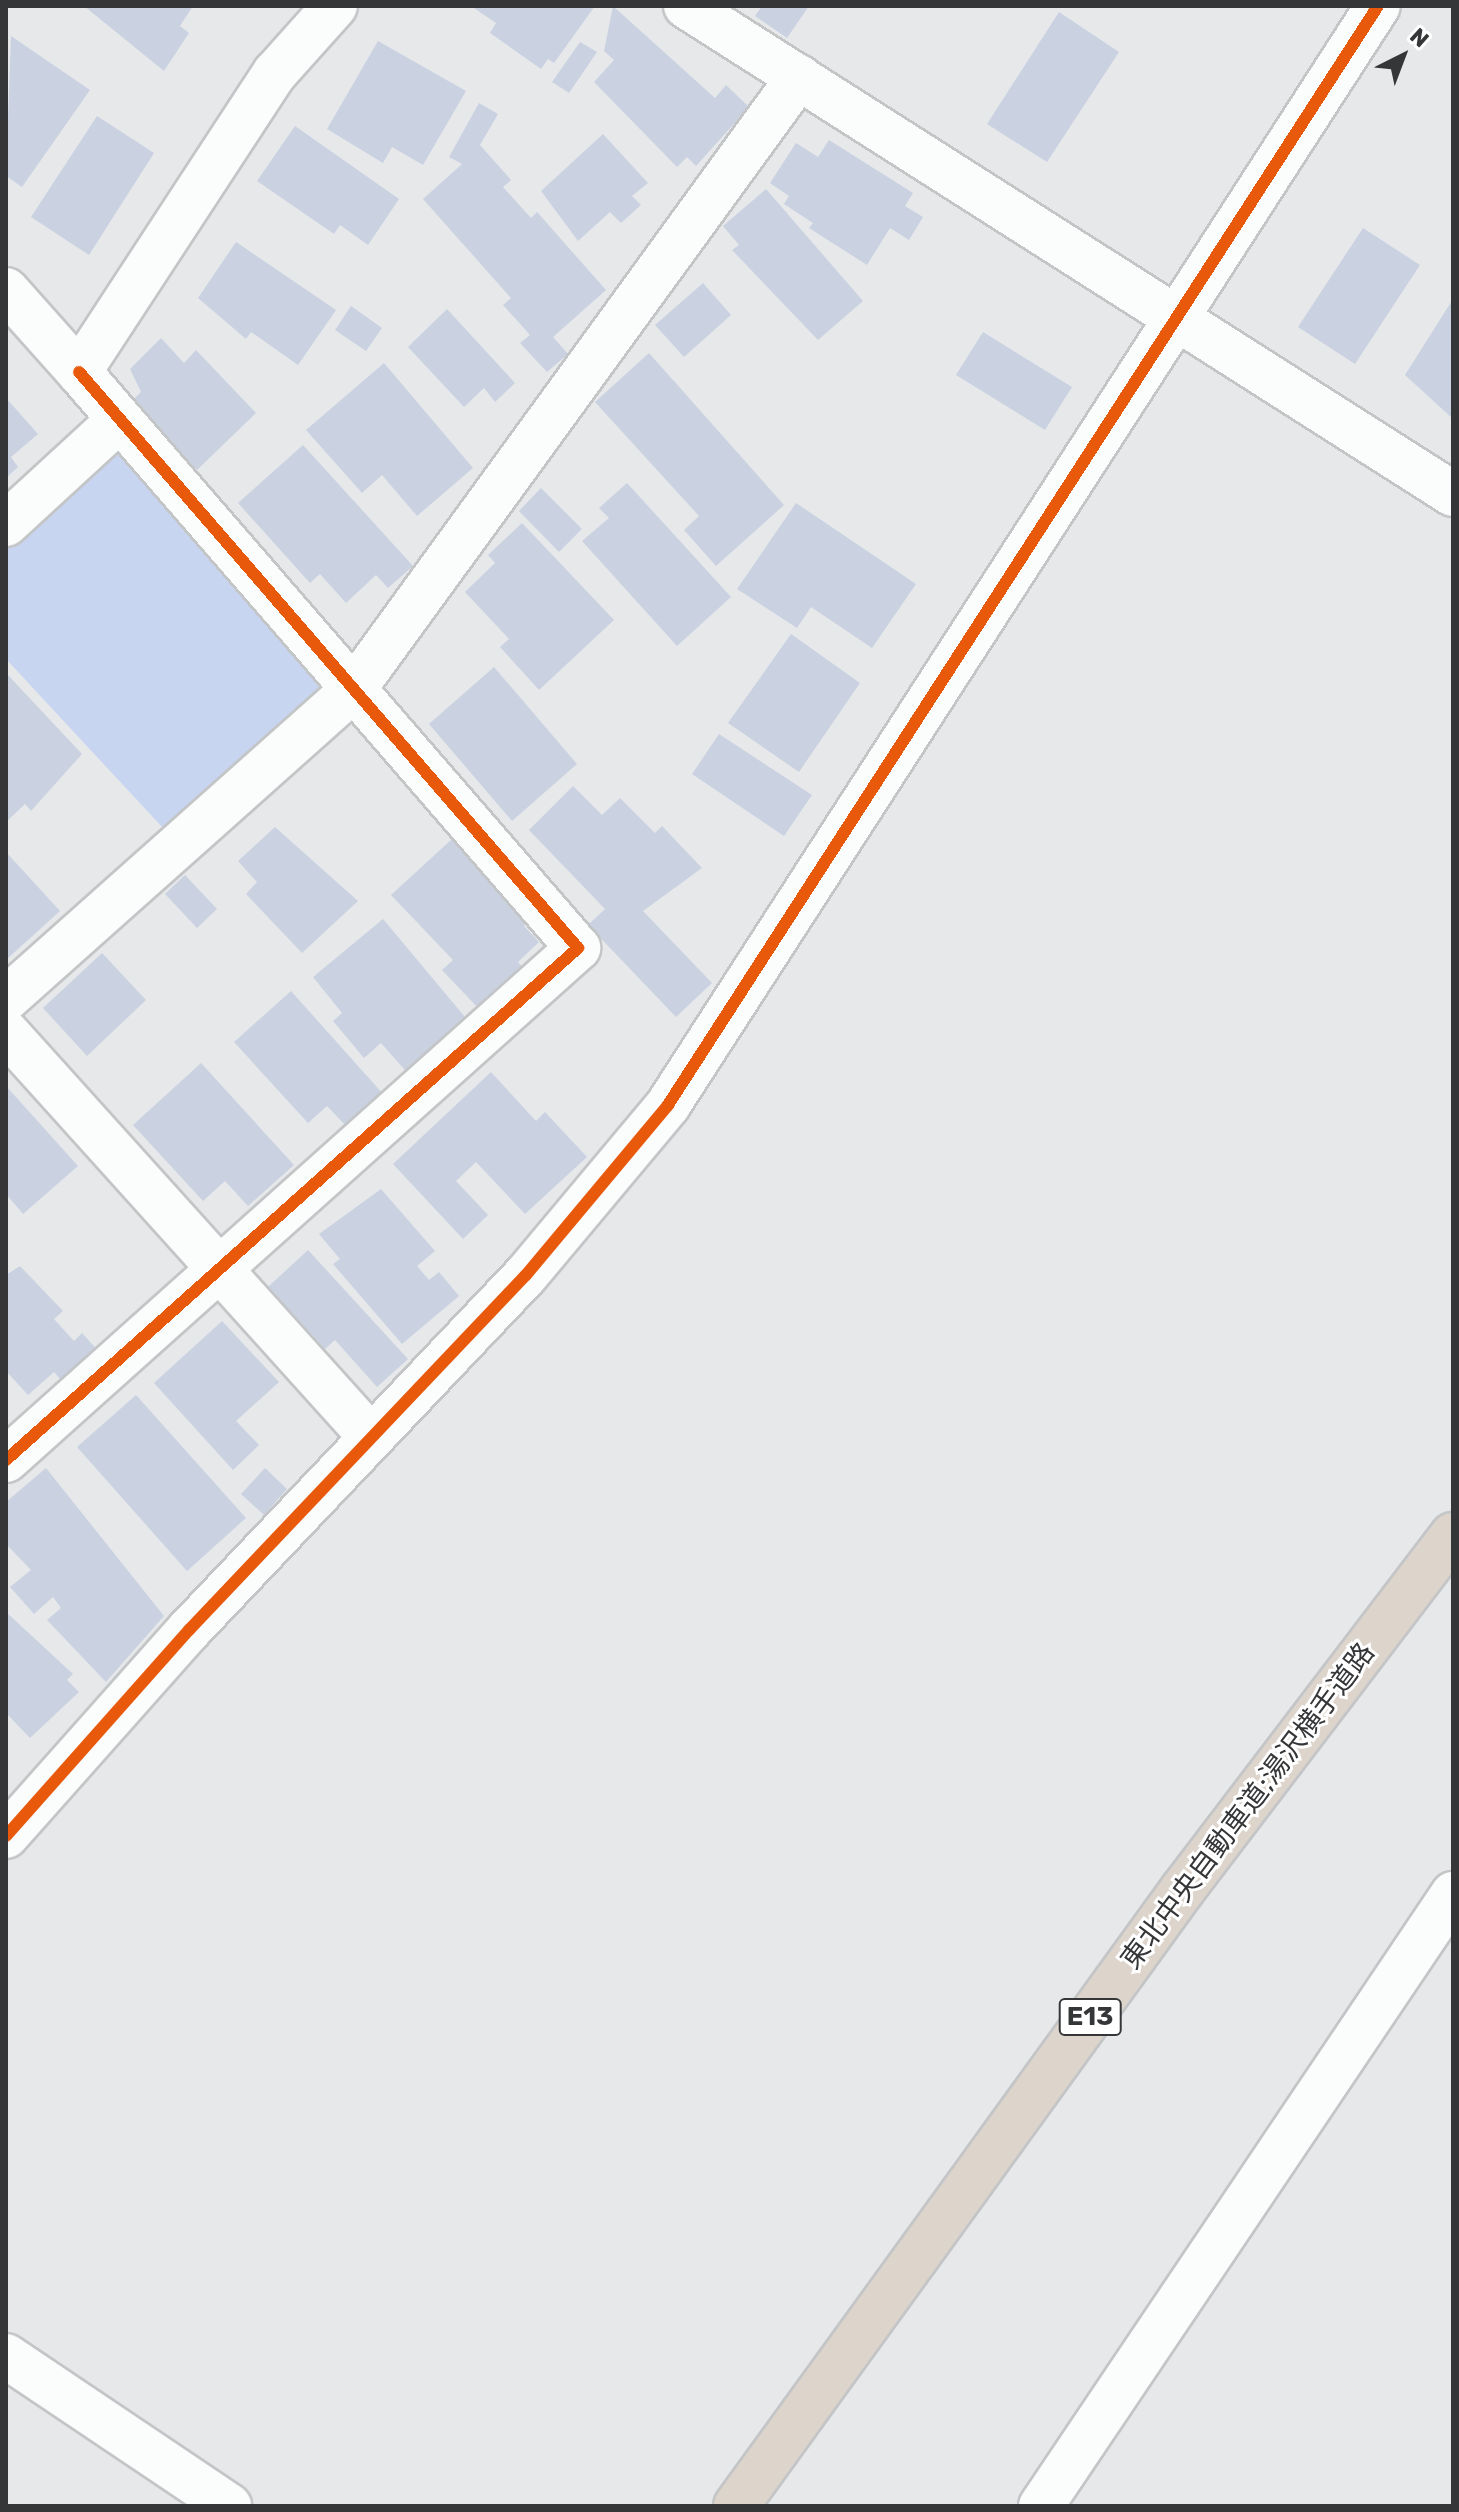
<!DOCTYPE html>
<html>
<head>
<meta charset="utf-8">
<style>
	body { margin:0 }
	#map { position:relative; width:1459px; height:2512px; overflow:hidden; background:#e6e8ea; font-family:Rubik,"Noto Sans JP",sans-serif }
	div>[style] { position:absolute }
	.green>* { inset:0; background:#c8d5f0 }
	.building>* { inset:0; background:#cad2e2 }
	.roads { filter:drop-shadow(2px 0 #c3c5c7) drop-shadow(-2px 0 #c3c5c7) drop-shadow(0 2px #c3c5c7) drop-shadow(0 -2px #c3c5c7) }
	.minor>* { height:44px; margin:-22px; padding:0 22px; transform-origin:22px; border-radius:22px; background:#fbfcfc }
	.highway>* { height:44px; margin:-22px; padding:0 22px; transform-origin:22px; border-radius:22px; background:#ddd4cb }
	.cycleway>* { height:12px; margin:-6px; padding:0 6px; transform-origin:6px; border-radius:6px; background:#e8590c }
	span { translate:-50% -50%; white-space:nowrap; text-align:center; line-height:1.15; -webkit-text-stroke:6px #fff; paint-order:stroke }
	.shield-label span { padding:2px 6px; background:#fff; border:2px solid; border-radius:6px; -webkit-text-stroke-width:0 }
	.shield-label { font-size:26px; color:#353638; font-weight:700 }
	.street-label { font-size:28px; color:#353638 }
	.frame { position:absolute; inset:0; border:8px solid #353638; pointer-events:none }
	.north { position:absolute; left:1363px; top:16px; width:80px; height:80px; -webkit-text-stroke:6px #fff; paint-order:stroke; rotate:42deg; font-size:22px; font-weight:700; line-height:32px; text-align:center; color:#353638 }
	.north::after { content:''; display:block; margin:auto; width:28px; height:36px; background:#353638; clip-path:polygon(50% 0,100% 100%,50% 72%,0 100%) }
</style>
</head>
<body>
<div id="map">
	<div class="green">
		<i style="clip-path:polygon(117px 422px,353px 690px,177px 843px,6px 659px,6px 524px)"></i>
	</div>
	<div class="building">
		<i style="clip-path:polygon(84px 6px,193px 6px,180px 26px,189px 33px,164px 71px)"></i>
		<i style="clip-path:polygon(471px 6px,595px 6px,554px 63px,548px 59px,541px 69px,490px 33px,496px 23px)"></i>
		<i style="clip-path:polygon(613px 6px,715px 98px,726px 85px,749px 107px,696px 166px,687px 157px,677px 167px,594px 82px,614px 60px,604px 51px)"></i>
		<i style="clip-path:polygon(762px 6px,809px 6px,787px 38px,755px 16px)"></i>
		<i style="clip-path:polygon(1059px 12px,1119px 52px,1047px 162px,987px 124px)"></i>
		<i style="clip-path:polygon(11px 36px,90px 90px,22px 187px,6px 176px)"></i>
		<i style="clip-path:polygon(378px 41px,466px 91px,423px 165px,392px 147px,383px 163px,327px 129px)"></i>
		<i style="clip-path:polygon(580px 42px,597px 52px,569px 93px,552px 82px)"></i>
		<i style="clip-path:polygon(479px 103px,498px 114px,480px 145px,511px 180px,503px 187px,531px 218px,537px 212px,606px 290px,553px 337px,568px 354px,547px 372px,520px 343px,530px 335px,503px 305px,511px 298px,423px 199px,462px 164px,449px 157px)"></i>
		<i style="clip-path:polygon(97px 116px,154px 153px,89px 255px,31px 217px)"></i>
		<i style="clip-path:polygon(295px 126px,399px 199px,368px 245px,340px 225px,334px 234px,257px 181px)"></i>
		<i style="clip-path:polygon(603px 134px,648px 183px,632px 196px,641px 205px,621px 223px,610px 212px,578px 241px,541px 191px)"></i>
		<i style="clip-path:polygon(829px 140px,913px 193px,905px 206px,923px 217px,909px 240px,890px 228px,867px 265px,809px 228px,813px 223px,784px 204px,789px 196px,770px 183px,796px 143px,818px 157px)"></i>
		<i style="clip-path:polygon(766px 189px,863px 301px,818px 340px,732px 250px,739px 245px,723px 226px)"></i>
		<i style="clip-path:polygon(1363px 228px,1420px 265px,1355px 364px,1298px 327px)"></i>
		<i style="clip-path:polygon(236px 242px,336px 310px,298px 365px,251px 332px,246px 339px,198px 298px)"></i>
		<i style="clip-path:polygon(703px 283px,731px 315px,684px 357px,655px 325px)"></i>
		<i style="clip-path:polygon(1453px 299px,1453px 419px,1405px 375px)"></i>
		<i style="clip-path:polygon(351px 306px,382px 328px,366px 351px,335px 330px)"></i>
		<i style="clip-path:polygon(447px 309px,515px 383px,495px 402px,484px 388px,464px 407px,408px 347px)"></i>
		<i style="clip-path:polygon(983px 332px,1072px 387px,1045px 430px,956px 375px)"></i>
		<i style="clip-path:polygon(161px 338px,184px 363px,196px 350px,256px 413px,197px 470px,131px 402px,141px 392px,130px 369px)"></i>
		<i style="clip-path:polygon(649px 353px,784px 505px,716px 566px,684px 530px,699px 516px,595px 402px)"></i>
		<i style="clip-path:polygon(384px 363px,473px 468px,417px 516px,382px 475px,362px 493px,306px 430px)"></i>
		<i style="clip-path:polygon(6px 398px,38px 434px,11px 457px,18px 467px,6px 478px)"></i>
		<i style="clip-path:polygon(303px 445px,413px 566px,388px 588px,376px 575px,346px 603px,320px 574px,310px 583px,238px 503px)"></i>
		<i style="clip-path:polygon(627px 483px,731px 597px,677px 646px,582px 541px,609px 518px,599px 508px)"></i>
		<i style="clip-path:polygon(541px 488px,582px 529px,559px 552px,519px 511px)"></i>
		<i style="clip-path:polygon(796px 503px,916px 584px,872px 648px,811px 607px,797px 628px,737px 589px)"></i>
		<i style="clip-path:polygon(522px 523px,614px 620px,539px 690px,500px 647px,509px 639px,465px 592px,495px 563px,488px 555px)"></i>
		<i style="clip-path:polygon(791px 634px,860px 683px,799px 772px,728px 723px)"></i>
		<i style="clip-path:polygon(494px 667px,577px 764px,512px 821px,429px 724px)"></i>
		<i style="clip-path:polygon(6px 673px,82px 754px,31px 811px,25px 804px,6px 822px)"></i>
		<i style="clip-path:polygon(719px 734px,812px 795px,784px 836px,692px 774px)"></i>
		<i style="clip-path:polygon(573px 786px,602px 815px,620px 798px,655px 833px,662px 826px,702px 868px,643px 911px,712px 983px,676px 1017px,588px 925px,605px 909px,529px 830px)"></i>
		<i style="clip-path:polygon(275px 827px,358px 901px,302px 953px,246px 894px,257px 882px,238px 861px)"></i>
		<i style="clip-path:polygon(452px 839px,528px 920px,524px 926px,539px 942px,518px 962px,524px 969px,480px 1010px,442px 970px,453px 960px,391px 895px)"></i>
		<i style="clip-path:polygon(6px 852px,60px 911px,6px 960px)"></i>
		<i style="clip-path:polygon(185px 875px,217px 909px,197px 928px,165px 894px)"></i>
		<i style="clip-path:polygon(383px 919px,465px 1017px,453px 1027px,459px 1034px,405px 1070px,381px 1043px,364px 1058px,333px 1021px,342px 1013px,313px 977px)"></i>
		<i style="clip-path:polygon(102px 953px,146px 1000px,87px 1056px,43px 1008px)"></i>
		<i style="clip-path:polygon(291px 991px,384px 1095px,348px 1128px,327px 1106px,308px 1123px,234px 1042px)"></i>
		<i style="clip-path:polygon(201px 1063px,294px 1165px,248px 1206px,225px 1181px,203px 1201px,133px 1125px)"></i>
		<i style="clip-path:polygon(491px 1072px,536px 1121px,545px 1112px,587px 1157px,525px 1214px,476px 1162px,456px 1181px,488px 1215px,463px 1239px,393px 1164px)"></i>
		<i style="clip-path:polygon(6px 1086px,78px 1166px,23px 1214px,6px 1194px)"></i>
		<i style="clip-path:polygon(381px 1189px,435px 1251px,417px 1266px,429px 1280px,439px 1272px,459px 1296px,402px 1344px,333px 1264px,340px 1259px,319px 1234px)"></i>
		<i style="clip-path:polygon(308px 1250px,408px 1359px,377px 1387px,335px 1340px,325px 1349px,268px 1287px)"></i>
		<i style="clip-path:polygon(20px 1266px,63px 1311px,54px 1319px,74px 1341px,82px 1333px,101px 1354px,66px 1386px,54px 1372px,28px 1395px,6px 1371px,6px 1275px)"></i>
		<i style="clip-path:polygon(222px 1321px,279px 1382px,236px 1421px,259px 1445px,233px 1470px,154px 1383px)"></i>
		<i style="clip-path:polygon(136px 1395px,246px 1518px,187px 1571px,77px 1447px)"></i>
		<i style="clip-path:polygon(46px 1468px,164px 1616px,106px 1682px,47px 1620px,61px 1608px,53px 1597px,34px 1614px,10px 1587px,31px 1570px,6px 1544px,6px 1502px)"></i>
		<i style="clip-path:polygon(265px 1468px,287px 1489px,264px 1515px,241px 1494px)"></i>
		<i style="clip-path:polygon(6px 1612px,73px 1674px,67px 1680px,79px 1692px,30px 1738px,6px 1713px)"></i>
	</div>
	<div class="roads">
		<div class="minor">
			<i style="left:686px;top:6px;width:909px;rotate:32.47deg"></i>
			<i style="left:6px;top:290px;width:110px;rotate:48.3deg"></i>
			<i style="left:79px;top:372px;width:358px;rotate:-56.8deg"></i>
			<i style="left:275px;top:73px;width:90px;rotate:-48.2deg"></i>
			<i style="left:6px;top:524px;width:151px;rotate:-42.6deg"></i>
			<i style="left:6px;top:999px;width:465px;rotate:-41.7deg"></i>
			<i style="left:353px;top:690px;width:758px;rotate:-53.96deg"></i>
			<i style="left:6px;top:1032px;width:544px;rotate:47.98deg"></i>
			<i style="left:6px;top:1460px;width:768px;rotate:-41.83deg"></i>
			<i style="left:578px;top:948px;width:762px;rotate:-130.9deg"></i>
			<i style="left:6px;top:1836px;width:276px;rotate:-48.4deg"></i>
			<i style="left:189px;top:1630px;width:489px;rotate:-46.5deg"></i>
			<i style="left:526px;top:1275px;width:222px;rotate:-50.1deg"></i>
			<i style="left:668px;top:1105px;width:1308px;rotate:-57.14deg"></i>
			<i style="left:6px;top:2356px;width:269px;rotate:33.9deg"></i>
			<i style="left:1041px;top:2506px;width:738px;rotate:-56.05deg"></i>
		</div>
		<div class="highway">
			<i style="left:736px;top:2506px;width:762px;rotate:-54.08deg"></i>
			<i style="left:1183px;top:1889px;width:445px;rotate:-52.7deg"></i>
		</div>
	</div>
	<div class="cycleway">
		<i style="left:6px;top:1460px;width:768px;rotate:-41.83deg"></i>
		<i style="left:578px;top:948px;width:762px;rotate:-130.9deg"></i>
		<i style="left:6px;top:1836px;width:276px;rotate:-48.4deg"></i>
		<i style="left:189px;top:1630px;width:489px;rotate:-46.5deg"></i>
		<i style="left:526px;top:1275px;width:222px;rotate:-50.1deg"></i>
		<i style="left:668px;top:1105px;width:1308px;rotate:-57.14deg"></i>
	</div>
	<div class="shield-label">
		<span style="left:1090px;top:2017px">E13</span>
	</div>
	<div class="street-label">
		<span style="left:1248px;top:1806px;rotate:-53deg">東北中央自動車道;湯沢横手道路</span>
	</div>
	<div class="frame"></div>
	<div class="north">N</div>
</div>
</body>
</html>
